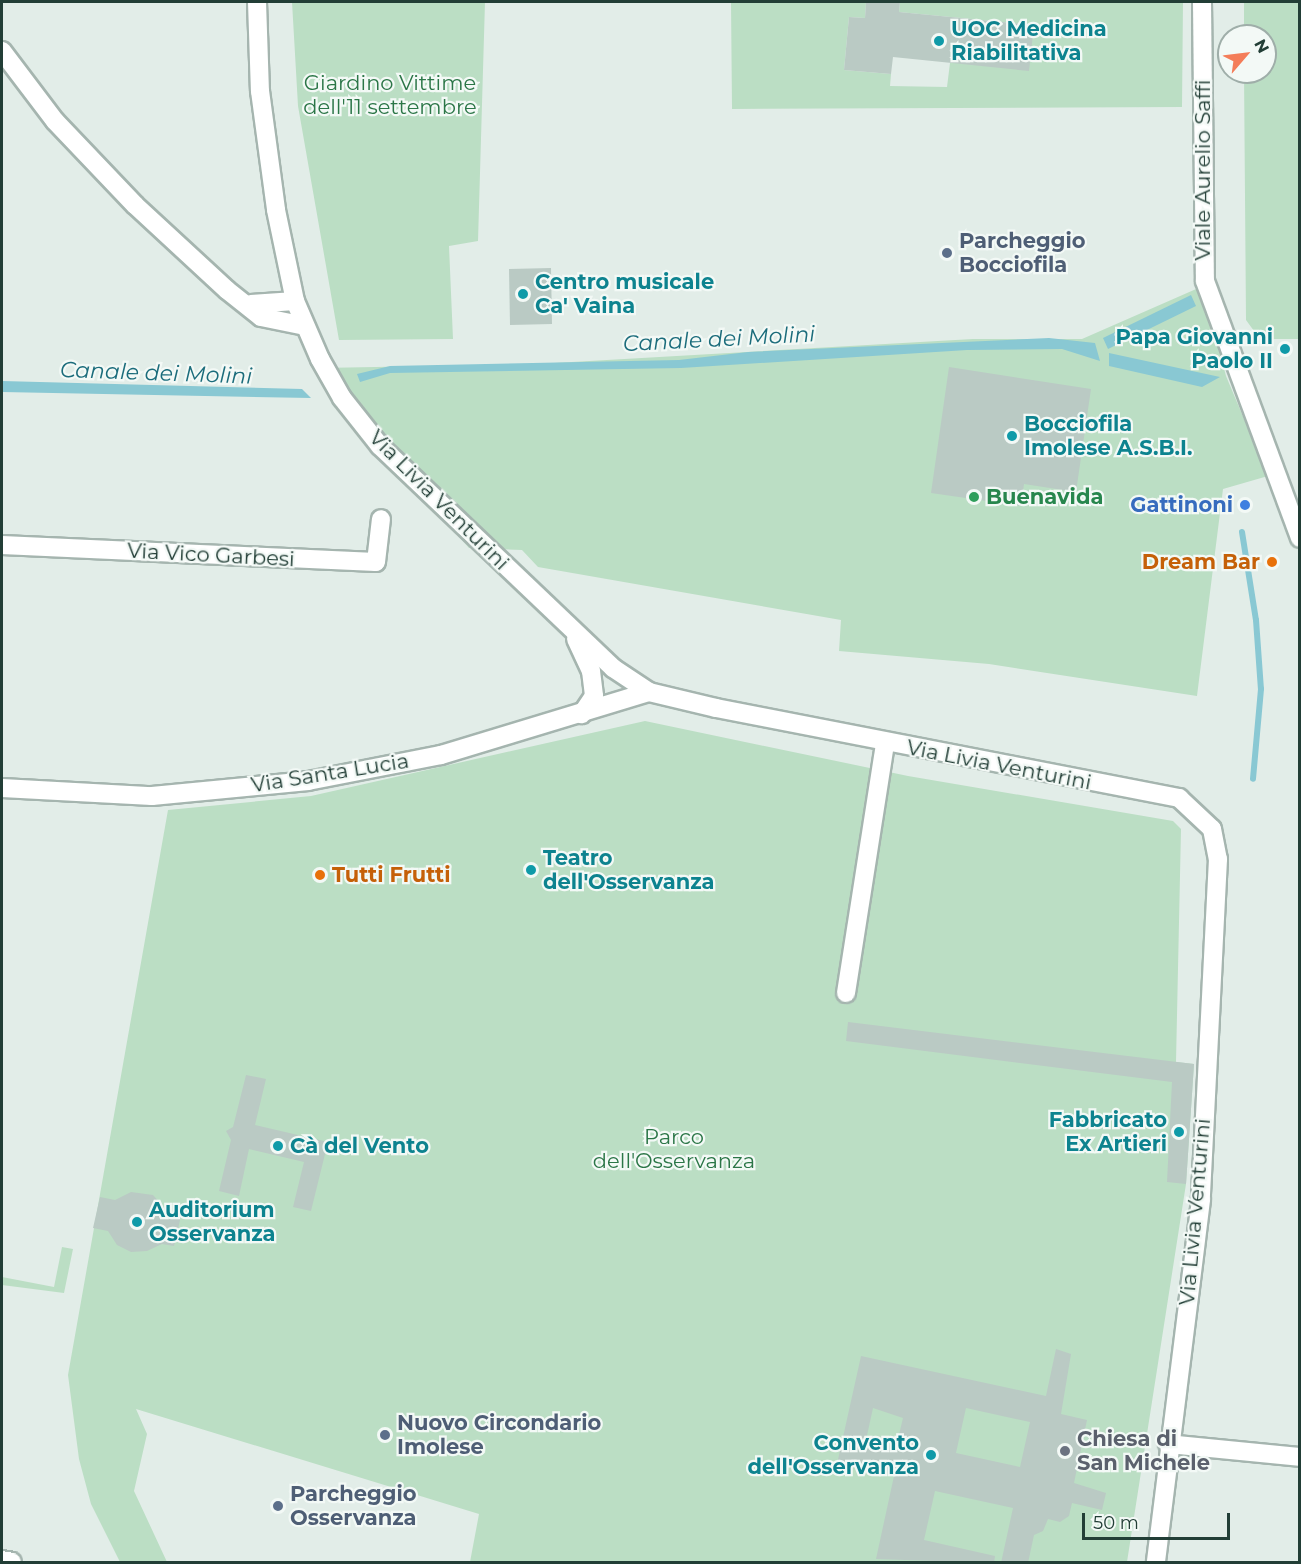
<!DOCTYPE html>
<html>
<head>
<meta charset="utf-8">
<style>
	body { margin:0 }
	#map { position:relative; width:1301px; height:1564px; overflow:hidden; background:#e2ede8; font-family:Montserrat,sans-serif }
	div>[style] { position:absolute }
	.green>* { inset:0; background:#bbdec4 }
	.water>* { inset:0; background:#89c8d3 }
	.stream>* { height:6px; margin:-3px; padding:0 3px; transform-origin:3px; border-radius:3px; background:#89c8d3 }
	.building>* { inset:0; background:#bacac4 }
	.roads { filter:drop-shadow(2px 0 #a5b5af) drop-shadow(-2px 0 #a5b5af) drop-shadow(0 2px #a5b5af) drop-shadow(0 -2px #a5b5af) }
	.street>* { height:18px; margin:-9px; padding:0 9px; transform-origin:9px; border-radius:9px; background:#fff }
	.secondary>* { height:18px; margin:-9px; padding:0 9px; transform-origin:9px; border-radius:9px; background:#fff }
	.dots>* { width:16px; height:16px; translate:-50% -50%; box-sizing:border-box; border:3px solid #f3f9f6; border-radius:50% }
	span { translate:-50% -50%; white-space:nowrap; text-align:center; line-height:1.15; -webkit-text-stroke:4.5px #f3f9f6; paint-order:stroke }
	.culture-label { font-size:21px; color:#0d838f; font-weight:700 }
	.left { translate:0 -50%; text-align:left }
	.right { translate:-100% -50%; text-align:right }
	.park-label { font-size:21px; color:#2b7647 }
	.street-label { font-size:21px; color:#223e36 }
	.service-label { font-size:21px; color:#4e5e75; font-weight:700 }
	.leisure-label { font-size:21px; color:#27864d; font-weight:700 }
	.shop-label { font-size:21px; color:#366cbe; font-weight:700 }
	.food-label { font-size:21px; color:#c56008; font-weight:700 }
	.worship-label { font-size:21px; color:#5b616d; font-weight:700 }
	.water-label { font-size:22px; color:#1b6c7b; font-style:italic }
	.frame { position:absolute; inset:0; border:3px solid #223e36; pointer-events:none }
	.north { position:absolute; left:1217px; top:24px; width:60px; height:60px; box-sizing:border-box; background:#f3f9f6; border:2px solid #9faea9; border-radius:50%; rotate:62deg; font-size:16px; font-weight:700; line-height:24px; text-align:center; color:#223e36 }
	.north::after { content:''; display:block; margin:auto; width:21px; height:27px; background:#f47d59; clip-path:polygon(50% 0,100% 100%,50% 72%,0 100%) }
	.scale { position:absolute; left:1082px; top:1513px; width:148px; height:27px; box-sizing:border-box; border:3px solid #223e36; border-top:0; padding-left:8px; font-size:18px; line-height:21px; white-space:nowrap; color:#223e36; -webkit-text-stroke:4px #f3f9f6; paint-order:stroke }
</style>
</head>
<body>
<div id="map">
	<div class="green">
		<i style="clip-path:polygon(292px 2px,485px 2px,478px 241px,449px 246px,453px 339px,339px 340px,298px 106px)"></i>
		<i style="clip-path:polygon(731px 2px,866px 2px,865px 18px,849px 17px,844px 70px,891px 74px,890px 86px,947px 87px,950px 63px,1034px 25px,899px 12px,900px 2px,1183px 2px,1182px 107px,732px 109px)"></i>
		<i style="clip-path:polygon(1244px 2px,1299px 2px,1299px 339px,1271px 339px,1254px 331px,1246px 320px,1244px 72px,1265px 72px,1265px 36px,1244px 36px)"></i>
		<i style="clip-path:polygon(1203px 286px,1226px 376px,1268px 476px,1223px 489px,1197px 696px,989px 664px,839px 651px,841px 620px,538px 567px,522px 550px,469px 548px,339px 404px,321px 368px,537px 364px,973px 339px,1082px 339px)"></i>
		<i style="clip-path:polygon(645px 721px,908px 776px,1173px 821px,1181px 829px,1176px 1062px,1194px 1064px,1186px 1184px,1127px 1562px,470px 1562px,479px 1514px,136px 1409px,147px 1434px,134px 1491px,167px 1562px,120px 1562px,91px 1504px,79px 1459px,68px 1375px,168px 810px,311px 796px)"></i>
		<i style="clip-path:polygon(62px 1247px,73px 1249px,64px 1293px,2px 1285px,2px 1277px,54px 1287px)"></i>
	</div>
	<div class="water">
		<i style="clip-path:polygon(1191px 295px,1196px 306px,1108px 349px,1103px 338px)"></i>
		<i style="clip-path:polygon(1049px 338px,1095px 343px,1100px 361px,1062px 349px,967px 350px,681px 368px,390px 373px,360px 382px,357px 374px,390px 366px,679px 360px,748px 352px)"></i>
		<i style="clip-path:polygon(1109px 353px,1220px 377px,1202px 387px,1109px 366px)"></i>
		<i style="clip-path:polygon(2px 381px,302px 389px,311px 398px,2px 392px)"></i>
	</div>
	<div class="stream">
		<i style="left:1242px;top:532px;width:89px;rotate:81deg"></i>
		<i style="left:1256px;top:620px;width:69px;rotate:85.9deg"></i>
		<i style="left:1261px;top:689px;width:90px;rotate:95.1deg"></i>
	</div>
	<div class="building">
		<i style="clip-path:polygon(866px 2px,900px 2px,899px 12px,1034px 25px,1029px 71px,893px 57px,891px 74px,844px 70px,849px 17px,865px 18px)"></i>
		<i style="clip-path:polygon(551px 268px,552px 324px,510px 325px,509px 269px)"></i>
		<i style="clip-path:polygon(949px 367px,1091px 389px,1076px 492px,1024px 484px,1021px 506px,931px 493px)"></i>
		<i style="clip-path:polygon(848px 1022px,1194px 1064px,1186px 1184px,1167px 1182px,1172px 1082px,846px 1041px)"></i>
		<i style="clip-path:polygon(246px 1075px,266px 1079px,255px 1125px,328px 1142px,311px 1211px,293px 1207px,304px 1162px,249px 1149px,239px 1196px,219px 1191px,231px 1140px,226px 1131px,233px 1127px)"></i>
		<i style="clip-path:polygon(131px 1192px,153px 1195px,169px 1213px,181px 1216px,174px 1246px,162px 1244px,147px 1251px,131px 1252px,117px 1245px,108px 1231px,93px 1228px,100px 1197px,115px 1200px)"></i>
		<i style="clip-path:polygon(evenodd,1056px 1349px,1071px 1354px,1061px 1414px,1087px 1420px,1074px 1483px,1106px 1493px,1102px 1510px,1072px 1503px,1069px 1516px,1060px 1522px,1048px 1519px,1043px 1531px,1034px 1535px,1028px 1563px,1001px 1563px,1013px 1508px,935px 1491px,924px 1540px,995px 1556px,994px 1563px,876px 1559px,894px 1476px,837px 1464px,861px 1356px,1046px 1396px,1056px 1349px,873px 1408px,903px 1418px,896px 1447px,866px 1440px,873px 1408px,1056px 1349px,966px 1408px,1030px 1422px,1020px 1467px,956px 1453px,966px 1408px)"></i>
	</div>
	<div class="roads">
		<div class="street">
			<i style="left:257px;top:2px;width:89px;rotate:88.1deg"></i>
			<i style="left:260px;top:91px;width:120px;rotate:82.3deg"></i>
			<i style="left:276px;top:210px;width:93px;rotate:78.2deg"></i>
			<i style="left:295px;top:301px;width:63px;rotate:66.7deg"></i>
			<i style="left:320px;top:359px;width:45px;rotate:60.6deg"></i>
			<i style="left:342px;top:398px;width:61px;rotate:51.6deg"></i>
			<i style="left:380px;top:446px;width:322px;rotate:43.6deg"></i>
			<i style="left:613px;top:668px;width:43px;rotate:33.7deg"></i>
			<i style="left:649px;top:692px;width:69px;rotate:13.4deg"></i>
			<i style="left:716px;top:708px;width:472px;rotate:11deg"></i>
			<i style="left:1179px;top:798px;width:45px;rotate:43.2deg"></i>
			<i style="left:1212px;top:829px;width:31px;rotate:79deg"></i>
			<i style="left:1218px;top:859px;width:341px;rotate:92.9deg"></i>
			<i style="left:1201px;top:1200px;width:365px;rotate:97.1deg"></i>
			<i style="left:2px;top:51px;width:88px;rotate:52.9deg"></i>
			<i style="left:55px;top:121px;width:116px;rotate:46.4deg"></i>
			<i style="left:135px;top:205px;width:125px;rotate:42.7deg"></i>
			<i style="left:227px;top:290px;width:43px;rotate:38.5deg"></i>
			<i style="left:261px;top:317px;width:45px;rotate:11.6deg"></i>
			<i style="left:251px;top:304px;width:44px;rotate:-3.9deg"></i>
			<i style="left:2px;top:545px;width:374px;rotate:2.6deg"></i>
			<i style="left:376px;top:562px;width:43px;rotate:-83.4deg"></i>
			<i style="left:576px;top:639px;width:35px;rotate:65deg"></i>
			<i style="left:591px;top:671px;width:25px;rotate:83deg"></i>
			<i style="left:594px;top:696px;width:22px;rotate:124deg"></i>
			<i style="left:2px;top:788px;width:150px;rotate:3.1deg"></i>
			<i style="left:152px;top:796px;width:157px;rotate:-5.5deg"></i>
			<i style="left:308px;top:781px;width:136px;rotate:-11.1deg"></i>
			<i style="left:441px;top:755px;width:217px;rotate:-16.9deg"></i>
			<i style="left:846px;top:993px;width:253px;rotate:-81.1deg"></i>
			<i style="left:1168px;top:1444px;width:133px;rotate:5.6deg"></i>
			<i style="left:2px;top:1560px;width:10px;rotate:11deg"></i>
		</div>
		<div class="secondary">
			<i style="left:1202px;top:2px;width:279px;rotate:89.4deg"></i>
			<i style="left:1205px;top:281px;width:274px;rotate:69.7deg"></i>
		</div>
	</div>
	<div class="dots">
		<i style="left:939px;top:41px;background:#0f9aa8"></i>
		<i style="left:947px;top:253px;background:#5c6f8a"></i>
		<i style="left:523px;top:294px;background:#0f9aa8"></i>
		<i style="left:1285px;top:349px;background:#0f9aa8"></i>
		<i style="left:1012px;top:436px;background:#0f9aa8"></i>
		<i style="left:974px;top:497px;background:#2e9e5b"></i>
		<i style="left:1245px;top:505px;background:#3f7fe0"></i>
		<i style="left:1272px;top:562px;background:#e8710a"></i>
		<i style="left:531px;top:870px;background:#0f9aa8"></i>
		<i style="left:320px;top:875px;background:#e8710a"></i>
		<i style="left:1179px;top:1132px;background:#0f9aa8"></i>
		<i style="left:278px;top:1146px;background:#0f9aa8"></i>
		<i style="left:137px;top:1222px;background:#0f9aa8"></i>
		<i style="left:385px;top:1435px;background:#5c6f8a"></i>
		<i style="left:1065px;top:1451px;background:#6b7280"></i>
		<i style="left:931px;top:1455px;background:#0f9aa8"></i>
		<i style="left:278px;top:1506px;background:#5c6f8a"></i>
	</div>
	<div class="culture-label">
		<span class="left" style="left:951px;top:41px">UOC Medicina<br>Riabilitativa</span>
		<span class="left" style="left:535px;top:294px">Centro musicale<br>Ca' Vaina</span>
		<span class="right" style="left:1273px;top:349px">Papa Giovanni<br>Paolo II</span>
		<span class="left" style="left:1024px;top:436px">Bocciofila<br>Imolese A.S.B.I.</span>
		<span class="left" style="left:543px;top:870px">Teatro<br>dell'Osservanza</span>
		<span class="right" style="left:1167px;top:1132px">Fabbricato<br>Ex Artieri</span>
		<span class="left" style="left:290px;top:1146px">Cà del Vento</span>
		<span class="left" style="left:149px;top:1222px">Auditorium<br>Osservanza</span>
		<span class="right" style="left:919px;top:1455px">Convento<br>dell'Osservanza</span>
	</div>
	<div class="park-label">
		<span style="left:390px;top:95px">Giardino Vittime<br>dell'11 settembre</span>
		<span style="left:674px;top:1149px">Parco<br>dell'Osservanza</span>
	</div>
	<div class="street-label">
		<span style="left:1203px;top:170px;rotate:-90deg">Viale Aurelio Saffi</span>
		<span style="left:439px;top:500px;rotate:45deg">Via Livia Venturini</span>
		<span style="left:211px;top:555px;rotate:3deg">Via Vico Garbesi</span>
		<span style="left:999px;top:765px;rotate:11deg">Via Livia Venturini</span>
		<span style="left:330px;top:773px;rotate:-9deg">Via Santa Lucia</span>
		<span style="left:1195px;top:1212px;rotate:-85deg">Via Livia Venturini</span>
	</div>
	<div class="service-label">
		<span class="left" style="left:959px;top:253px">Parcheggio<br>Bocciofila</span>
		<span class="left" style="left:397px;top:1435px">Nuovo Circondario<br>Imolese</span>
		<span class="left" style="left:290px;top:1506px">Parcheggio<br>Osservanza</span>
	</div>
	<div class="leisure-label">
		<span class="left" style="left:986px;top:497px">Buenavida</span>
	</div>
	<div class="shop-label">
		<span class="right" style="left:1233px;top:505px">Gattinoni</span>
	</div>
	<div class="food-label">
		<span class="right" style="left:1260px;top:562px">Dream Bar</span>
		<span class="left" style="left:332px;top:875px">Tutti Frutti</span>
	</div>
	<div class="worship-label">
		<span class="left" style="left:1077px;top:1451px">Chiesa di<br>San Michele</span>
	</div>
	<div class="water-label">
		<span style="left:719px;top:339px;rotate:-3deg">Canale dei Molini</span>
		<span style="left:156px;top:373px;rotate:2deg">Canale dei Molini</span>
	</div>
	<div class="frame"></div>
	<div class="north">N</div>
	<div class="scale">50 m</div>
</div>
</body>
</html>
